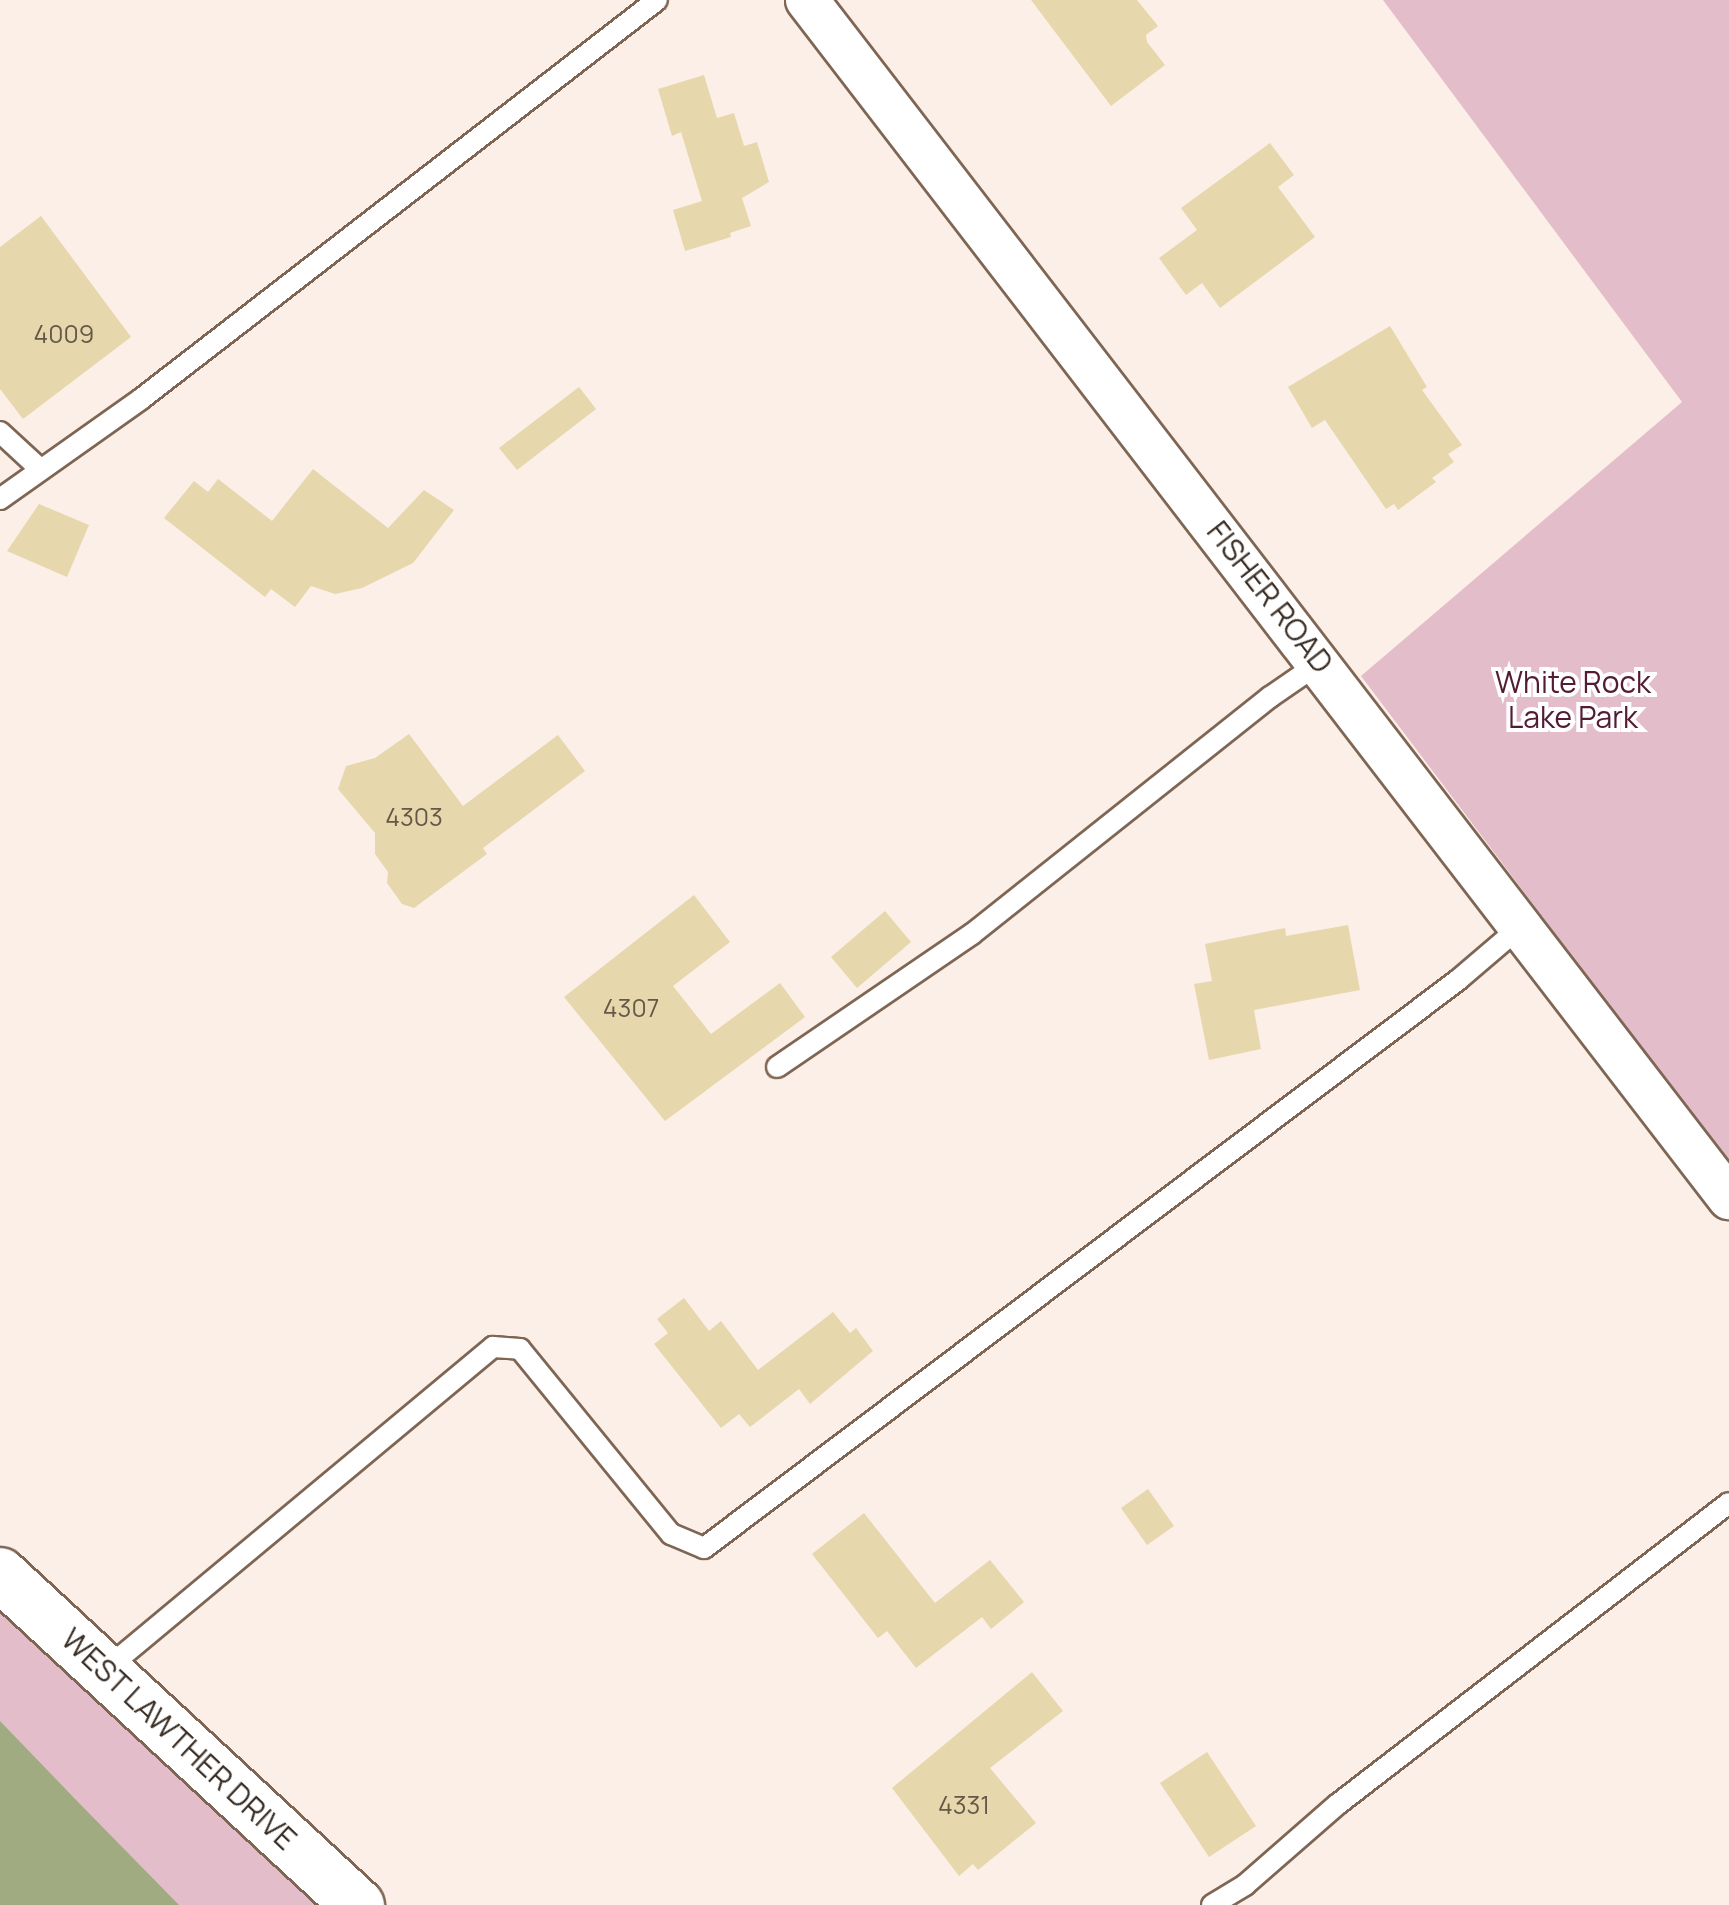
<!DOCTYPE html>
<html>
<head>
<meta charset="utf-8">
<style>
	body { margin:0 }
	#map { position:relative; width:1729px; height:1905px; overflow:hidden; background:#fbefe7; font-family:Manrope,sans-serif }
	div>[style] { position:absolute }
	.green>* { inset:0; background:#e3beca }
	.water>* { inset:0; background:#a0ab82 }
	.building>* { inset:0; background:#e7d7ad }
	.roads { filter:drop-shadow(2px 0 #7f6654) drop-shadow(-2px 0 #7f6654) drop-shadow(0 2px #7f6654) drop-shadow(0 -2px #7f6654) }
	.service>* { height:20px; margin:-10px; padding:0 10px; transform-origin:10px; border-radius:10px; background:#fff }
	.minor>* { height:42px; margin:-21px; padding:0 21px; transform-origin:21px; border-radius:21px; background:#fff }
	.tertiary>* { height:52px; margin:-26px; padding:0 26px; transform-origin:26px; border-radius:26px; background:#fff }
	span { translate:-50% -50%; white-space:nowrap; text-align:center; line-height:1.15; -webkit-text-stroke:8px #fff; paint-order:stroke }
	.number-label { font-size:25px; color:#645848 }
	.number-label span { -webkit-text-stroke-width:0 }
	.street-label { font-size:30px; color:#392e26 }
	.park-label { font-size:30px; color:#541c34 }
</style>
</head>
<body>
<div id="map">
	<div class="green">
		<i style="clip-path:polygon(1383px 0,1729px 0,1729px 1164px,1361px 676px,1682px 402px)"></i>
		<i style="clip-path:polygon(0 1593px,340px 1905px,0 1905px)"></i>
	</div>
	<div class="water">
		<i style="clip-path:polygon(0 1721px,79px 1803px,179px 1905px,0 1905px)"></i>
	</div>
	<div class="building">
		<i style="clip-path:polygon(1031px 0,1137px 0,1158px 26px,1146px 35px,1147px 42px,1165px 65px,1111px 106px)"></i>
		<i style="clip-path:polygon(704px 75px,717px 118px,734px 113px,744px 146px,757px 142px,769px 182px,742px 198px,751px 226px,730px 233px,731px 237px,685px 251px,673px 210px,702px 201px,681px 132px,672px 136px,658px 89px)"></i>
		<i style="clip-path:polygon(1270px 143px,1294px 175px,1278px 187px,1315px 237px,1220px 308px,1202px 283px,1186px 295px,1159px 258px,1197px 230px,1181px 208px)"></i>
		<i style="clip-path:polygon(41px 216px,131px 337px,23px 419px,0 389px,0 247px)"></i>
		<i style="clip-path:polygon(1390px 326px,1427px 387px,1422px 390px,1462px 445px,1448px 454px,1454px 462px,1432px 478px,1436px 482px,1398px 510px,1394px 504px,1386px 509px,1325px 420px,1312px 428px,1288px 387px)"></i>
		<i style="clip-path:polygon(579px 387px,596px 409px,517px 470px,499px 448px)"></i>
		<i style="clip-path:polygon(313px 469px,388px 528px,424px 490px,454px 510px,413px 563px,362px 588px,335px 594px,311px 586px,295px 607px,271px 589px,265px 597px,164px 518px,194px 481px,208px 492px,218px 479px,272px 521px)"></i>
		<i style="clip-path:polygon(39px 504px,89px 525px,67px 577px,7px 551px)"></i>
		<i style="clip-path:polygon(409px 734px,463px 806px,558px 735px,585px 771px,483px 848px,487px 854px,414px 908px,402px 904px,387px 883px,388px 872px,375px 854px,375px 833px,338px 789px,346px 766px,375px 758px)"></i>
		<i style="clip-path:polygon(694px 895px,730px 942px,673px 986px,711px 1034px,780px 983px,805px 1017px,665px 1121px,564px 997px)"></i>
		<i style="clip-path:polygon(885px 911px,911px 942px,857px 988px,831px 957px)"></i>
		<i style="clip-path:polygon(1348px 925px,1360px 990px,1254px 1010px,1261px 1049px,1209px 1060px,1194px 984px,1212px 981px,1205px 944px,1285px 928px,1286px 936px)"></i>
		<i style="clip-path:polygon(684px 1298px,709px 1331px,721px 1321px,758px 1370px,833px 1312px,850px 1333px,856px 1328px,873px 1351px,810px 1404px,799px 1389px,750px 1427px,739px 1414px,721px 1428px,654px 1344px,668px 1333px,657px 1319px)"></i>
		<i style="clip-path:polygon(1148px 1489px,1174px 1526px,1147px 1545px,1121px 1508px)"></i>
		<i style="clip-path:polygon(864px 1513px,935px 1603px,990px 1560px,1024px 1602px,991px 1629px,982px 1617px,916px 1668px,887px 1631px,878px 1638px,812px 1554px)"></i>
		<i style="clip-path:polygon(1032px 1672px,1063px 1711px,990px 1768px,1036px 1823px,978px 1870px,973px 1864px,959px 1876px,892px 1788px)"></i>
		<i style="clip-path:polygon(1207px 1752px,1256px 1826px,1209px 1857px,1160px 1783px)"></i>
	</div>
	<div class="roads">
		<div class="service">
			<i style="left:0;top:432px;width:54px;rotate:42.8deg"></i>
			<i style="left:0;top:499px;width:173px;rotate:-35.3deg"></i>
			<i style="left:141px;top:399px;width:652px;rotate:-37.71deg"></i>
			<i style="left:777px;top:1067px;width:236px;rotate:-34.3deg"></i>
			<i style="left:972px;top:934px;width:381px;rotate:-38.5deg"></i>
			<i style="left:1270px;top:697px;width:62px;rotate:-34.5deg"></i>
			<i style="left:105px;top:1670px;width:505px;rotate:-39.78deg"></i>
			<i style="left:493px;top:1347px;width:27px;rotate:4deg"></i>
			<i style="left:520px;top:1349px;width:239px;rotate:50.8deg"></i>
			<i style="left:671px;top:1534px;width:36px;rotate:23deg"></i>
			<i style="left:704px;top:1548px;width:944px;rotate:-36.99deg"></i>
			<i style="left:1458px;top:980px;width:82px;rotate:-40.5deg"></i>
			<i style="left:1212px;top:1905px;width:39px;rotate:-31deg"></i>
			<i style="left:1245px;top:1885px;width:123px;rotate:-41.1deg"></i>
			<i style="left:1338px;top:1804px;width:493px;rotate:-37.6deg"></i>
		</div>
		<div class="minor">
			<i style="left:807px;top:0;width:1512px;rotate:52.42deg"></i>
		</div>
		<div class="tertiary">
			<i style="left:0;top:1574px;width:488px;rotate:42.8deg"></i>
		</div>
	</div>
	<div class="number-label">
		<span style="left:64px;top:334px">4009</span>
		<span style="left:414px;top:817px">4303</span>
		<span style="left:631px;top:1008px">4307</span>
		<span style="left:964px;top:1805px">4331</span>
	</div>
	<div class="street-label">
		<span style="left:1270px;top:597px;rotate:52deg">FISHER ROAD</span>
		<span style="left:179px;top:1739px;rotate:43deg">WEST LAWTHER DRIVE</span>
	</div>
	<div class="park-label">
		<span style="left:1573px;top:699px">White Rock<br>Lake Park</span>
	</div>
</div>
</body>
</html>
